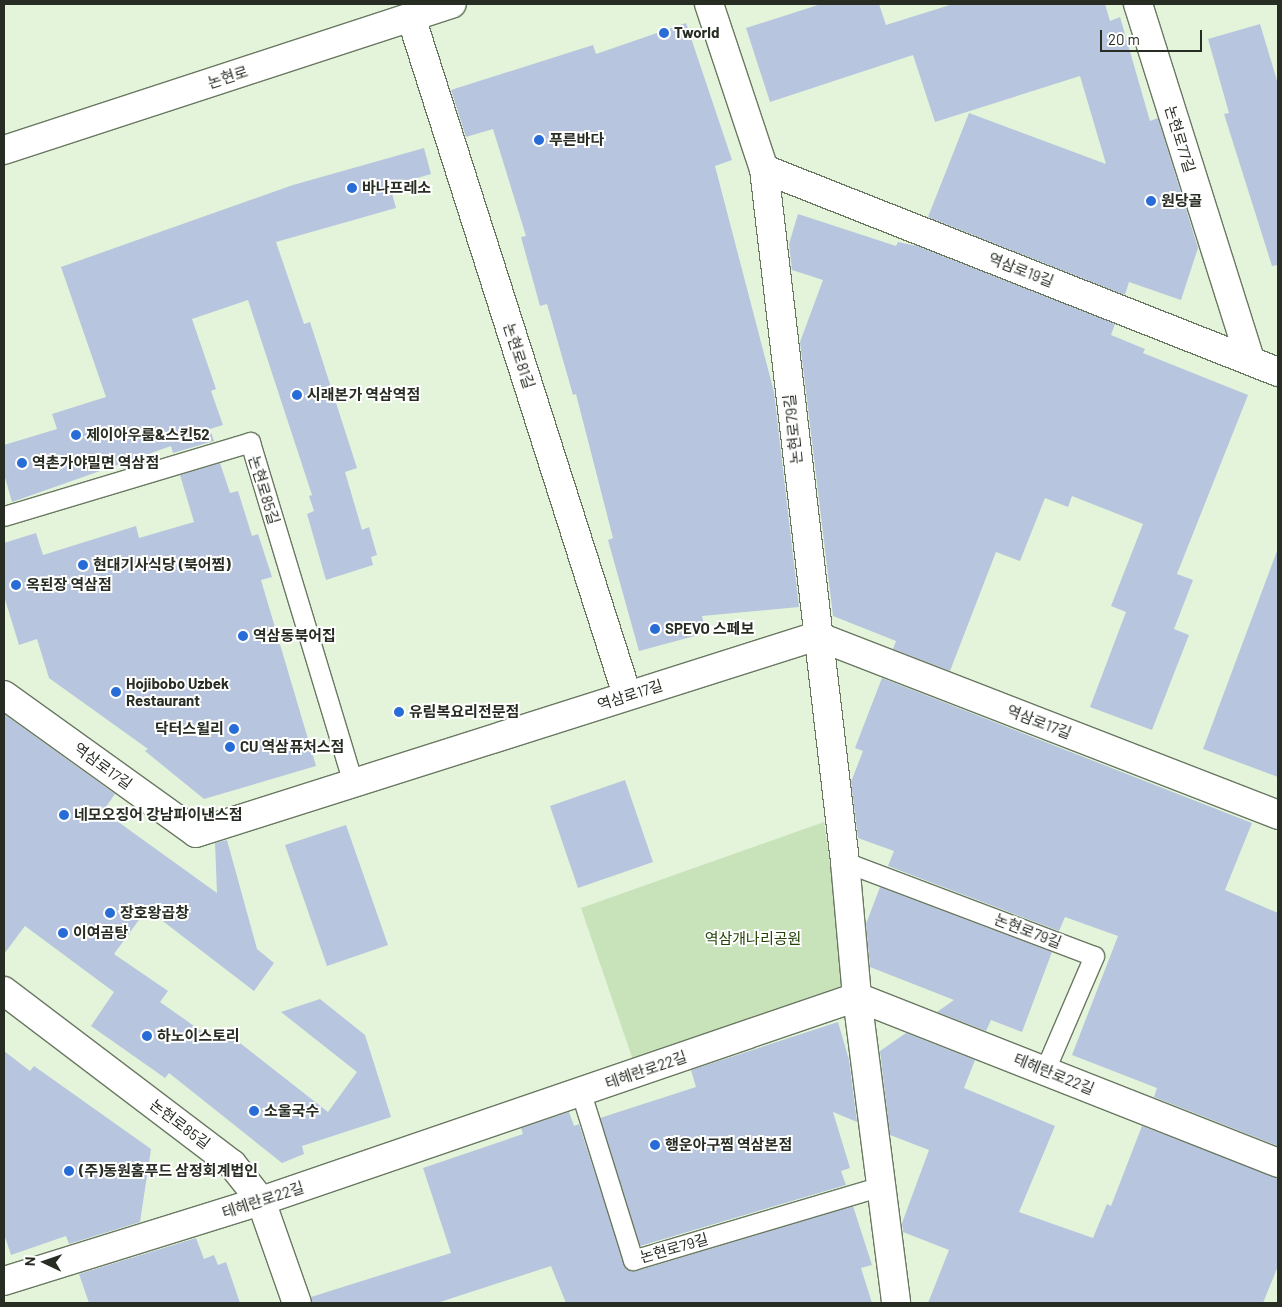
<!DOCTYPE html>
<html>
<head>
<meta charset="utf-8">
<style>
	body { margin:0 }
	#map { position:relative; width:1282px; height:1307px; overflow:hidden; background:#e3f4da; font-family:Barlow,"Noto Sans KR",sans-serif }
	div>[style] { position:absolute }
	.green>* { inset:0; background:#c8e2ba }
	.building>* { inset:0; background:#b7c6de }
	.roads { filter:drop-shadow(1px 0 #6a7862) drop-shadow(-1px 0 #6a7862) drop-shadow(0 1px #6a7862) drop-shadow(0 -1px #6a7862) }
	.service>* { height:19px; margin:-9.5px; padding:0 9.5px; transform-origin:9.5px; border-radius:9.5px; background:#fff }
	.minor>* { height:28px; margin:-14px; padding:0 14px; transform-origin:14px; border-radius:14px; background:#fff }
	.primary>* { height:28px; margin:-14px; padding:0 14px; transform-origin:14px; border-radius:14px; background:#fff }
	.dots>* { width:14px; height:14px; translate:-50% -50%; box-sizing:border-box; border:2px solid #fff; border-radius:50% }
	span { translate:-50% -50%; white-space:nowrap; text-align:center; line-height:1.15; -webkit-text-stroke:4px #fff; paint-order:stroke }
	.poi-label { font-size:15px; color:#272d23; font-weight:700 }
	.left { translate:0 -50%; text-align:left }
	.right { translate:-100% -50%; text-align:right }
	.street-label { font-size:15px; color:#272d23 }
	.park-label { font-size:15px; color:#234207 }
	.frame { position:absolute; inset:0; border:5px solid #272d23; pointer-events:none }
	.north { position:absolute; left:20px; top:1237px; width:50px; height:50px; -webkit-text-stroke:4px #fff; paint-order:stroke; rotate:273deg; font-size:14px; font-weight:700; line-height:20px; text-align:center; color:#272d23 }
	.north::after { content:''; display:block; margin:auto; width:18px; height:22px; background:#272d23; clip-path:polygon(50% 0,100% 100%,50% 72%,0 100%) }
	.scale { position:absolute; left:1100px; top:30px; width:102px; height:22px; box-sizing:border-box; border:2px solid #272d23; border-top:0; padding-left:6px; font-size:15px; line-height:18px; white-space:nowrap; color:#272d23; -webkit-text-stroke:4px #fff; paint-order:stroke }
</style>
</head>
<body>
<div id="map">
	<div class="green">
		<i style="clip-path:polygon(824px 822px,850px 998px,635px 1066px,581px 908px)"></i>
	</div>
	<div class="building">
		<i style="clip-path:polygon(821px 4px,879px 4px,886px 25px,953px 4px,1105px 4px,1110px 21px,1120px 17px,1150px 121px,1158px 118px,1198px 248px,1181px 300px,1129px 282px,1125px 295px,928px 217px,969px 113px,1106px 164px,1080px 76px,935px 122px,913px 55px,770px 102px,746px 28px)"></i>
		<i style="clip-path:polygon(686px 23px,732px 160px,715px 166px,774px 392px,799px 607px,702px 616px,706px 633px,639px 651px,608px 540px,613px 538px,576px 394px,573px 395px,547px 304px,540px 306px,521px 237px,526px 236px,493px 129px,466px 137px,451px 90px,593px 45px,596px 54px)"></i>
		<i style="clip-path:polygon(1260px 24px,1278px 84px,1278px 265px,1272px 266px,1224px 114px,1229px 113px,1208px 39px)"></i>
		<i style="clip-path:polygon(424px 148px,431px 174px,390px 186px,396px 208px,276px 242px,304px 324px,310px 322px,357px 468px,345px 472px,362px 530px,369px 527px,377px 555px,371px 557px,373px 565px,326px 580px,307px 514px,314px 511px,309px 496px,312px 495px,248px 300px,192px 319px,216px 389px,211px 391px,223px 425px,210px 429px,214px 441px,173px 453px,171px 446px,12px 502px,4px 474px,4px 445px,57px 429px,52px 414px,106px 397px,61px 267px,293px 185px)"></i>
		<i style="clip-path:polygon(798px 214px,896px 246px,898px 242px,917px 246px,1115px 324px,1111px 335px,1145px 349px,1143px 353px,1248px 395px,1177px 574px,1193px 580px,1174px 629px,1189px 635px,1152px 730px,1090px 707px,1126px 612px,1111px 606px,1143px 524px,1072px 496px,1068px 507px,1045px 498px,1020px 561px,996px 552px,950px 671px,893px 649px,896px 641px,833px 616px,800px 342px,823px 280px,792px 270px,789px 244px)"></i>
		<i style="clip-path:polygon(220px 463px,230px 493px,238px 491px,252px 536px,258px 534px,272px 577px,261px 580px,316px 766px,204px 799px,145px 751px,148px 749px,49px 678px,37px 639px,19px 645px,4px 596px,4px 543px,36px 533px,43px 555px,136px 526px,139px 538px,194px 522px,180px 475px)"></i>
		<i style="clip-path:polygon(1277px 551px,1278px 551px,1278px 777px,1203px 749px)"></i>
		<i style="clip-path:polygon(882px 678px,1252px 823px,1225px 890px,1278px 913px,1278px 1146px,1154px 1097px,1157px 1088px,1072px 1055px,1118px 936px,1065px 917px,1059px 931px,888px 866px,894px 851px,858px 838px,851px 782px,863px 751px,855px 748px)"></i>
		<i style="clip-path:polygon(4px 714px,115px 794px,103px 811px,217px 893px,215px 843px,227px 840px,257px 949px,274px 963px,254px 991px,147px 909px,114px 954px,168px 991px,160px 1002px,214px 1040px,222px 1029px,328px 1112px,357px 1072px,281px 1012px,320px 999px,365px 1035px,391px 1117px,302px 1146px,304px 1154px,282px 1163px,169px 1073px,165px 1078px,91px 1026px,114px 992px,25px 926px,4px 954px)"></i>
		<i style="clip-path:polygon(625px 780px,653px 862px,578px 888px,550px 806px)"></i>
		<i style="clip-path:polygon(346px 825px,388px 945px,327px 966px,285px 845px)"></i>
		<i style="clip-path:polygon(880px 887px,1052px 952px,1022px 1032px,991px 1020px,986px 1031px,937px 1012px,954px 1000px,870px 967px,866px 924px)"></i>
		<i style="clip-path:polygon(838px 1022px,849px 1060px,857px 1122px,833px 1112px,850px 1168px,841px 1171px,846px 1185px,640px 1246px,600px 1118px,696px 1087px,691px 1070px)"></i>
		<i style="clip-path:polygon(906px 1033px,975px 1060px,964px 1088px,1055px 1126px,1019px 1212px,1093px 1238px,1107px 1204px,1111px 1206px,1142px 1126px,1278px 1178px,1278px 1266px,1263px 1303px,928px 1303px,949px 1250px,903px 1232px,902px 1223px,929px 1150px,890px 1135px,880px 1051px)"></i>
		<i style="clip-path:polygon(4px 1051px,30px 1071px,34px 1066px,151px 1149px,140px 1222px,69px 1244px,66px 1236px,11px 1255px,4px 1234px)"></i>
		<i style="clip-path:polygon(569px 1112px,574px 1126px,579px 1124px,626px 1269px,636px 1271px,853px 1206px,872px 1265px,861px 1268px,872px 1303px,566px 1303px,551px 1266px,437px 1303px,312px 1303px,311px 1297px,451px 1253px,423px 1168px,523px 1134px,521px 1128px)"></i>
		<i style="clip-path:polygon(196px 1238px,204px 1259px,214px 1255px,218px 1265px,226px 1262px,240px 1303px,89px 1303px,79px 1274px)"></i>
	</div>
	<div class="roads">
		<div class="service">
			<i style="left:4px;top:516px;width:257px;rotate:-16.7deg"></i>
			<i style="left:250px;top:442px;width:357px;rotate:73.2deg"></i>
			<i style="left:845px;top:862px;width:266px;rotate:20.7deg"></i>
			<i style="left:1094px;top:956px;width:124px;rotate:113.3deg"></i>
			<i style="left:581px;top:1093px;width:175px;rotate:72.7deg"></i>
			<i style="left:633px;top:1260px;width:259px;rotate:-16.6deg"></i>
		</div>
		<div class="minor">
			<i style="left:709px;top:4px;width:174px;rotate:71.6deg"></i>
			<i style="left:764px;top:169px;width:698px;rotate:83.33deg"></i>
			<i style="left:845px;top:862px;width:136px;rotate:84.9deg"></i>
			<i style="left:857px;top:997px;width:308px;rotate:82.7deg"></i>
			<i style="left:1138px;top:4px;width:373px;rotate:72.5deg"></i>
			<i style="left:411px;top:17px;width:712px;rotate:72.33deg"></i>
			<i style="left:764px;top:169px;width:553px;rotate:21.55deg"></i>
			<i style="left:4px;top:695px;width:236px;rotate:35.7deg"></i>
			<i style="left:196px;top:833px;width:651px;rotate:-17.6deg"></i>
			<i style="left:817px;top:636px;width:495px;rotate:21.2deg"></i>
			<i style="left:4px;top:991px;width:286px;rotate:37.2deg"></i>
			<i style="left:232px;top:1164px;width:47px;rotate:51.9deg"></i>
			<i style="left:261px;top:1201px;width:108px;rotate:70.6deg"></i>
			<i style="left:4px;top:1281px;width:269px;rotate:-17.3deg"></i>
			<i style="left:261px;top:1201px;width:630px;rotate:-18.9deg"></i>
			<i style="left:857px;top:997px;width:453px;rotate:21.5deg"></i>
		</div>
		<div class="primary">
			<i style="left:4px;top:150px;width:471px;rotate:-18.1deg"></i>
		</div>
	</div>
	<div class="dots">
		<i style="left:664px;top:33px;background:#286cd8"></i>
		<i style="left:539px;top:140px;background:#286cd8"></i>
		<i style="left:352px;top:188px;background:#286cd8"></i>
		<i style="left:1151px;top:201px;background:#286cd8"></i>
		<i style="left:297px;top:395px;background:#286cd8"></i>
		<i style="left:76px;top:435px;background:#286cd8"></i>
		<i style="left:22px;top:463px;background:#286cd8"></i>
		<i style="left:83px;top:565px;background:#286cd8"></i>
		<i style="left:16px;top:585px;background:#286cd8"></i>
		<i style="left:655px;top:629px;background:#286cd8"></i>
		<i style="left:243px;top:636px;background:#286cd8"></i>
		<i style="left:116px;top:692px;background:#286cd8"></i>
		<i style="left:399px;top:712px;background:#286cd8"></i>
		<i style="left:234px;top:729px;background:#286cd8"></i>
		<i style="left:230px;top:747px;background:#286cd8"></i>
		<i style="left:64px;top:815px;background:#286cd8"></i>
		<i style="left:110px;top:913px;background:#286cd8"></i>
		<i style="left:63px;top:933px;background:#286cd8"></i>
		<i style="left:147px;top:1036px;background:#286cd8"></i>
		<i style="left:254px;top:1111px;background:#286cd8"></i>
		<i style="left:655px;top:1145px;background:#286cd8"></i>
		<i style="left:69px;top:1171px;background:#286cd8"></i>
	</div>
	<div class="poi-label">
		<span class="left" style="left:674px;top:33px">Tworld</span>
		<span class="left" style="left:549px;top:140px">푸른바다</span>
		<span class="left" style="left:362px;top:188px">바나프레소</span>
		<span class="left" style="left:1161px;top:201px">원당골</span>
		<span class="left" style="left:307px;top:395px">시래본가 역삼역점</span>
		<span class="left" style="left:86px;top:435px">제이아우룸&amp;스킨52</span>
		<span class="left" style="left:32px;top:463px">역촌가야밀면 역삼점</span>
		<span class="left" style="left:93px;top:565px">현대기사식당 (북어찜)</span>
		<span class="left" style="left:26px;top:585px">옥된장 역삼점</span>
		<span class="left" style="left:665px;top:629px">SPEVO 스페보</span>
		<span class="left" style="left:253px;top:636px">역삼동북어집</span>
		<span class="left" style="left:126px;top:692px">Hojibobo Uzbek<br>Restaurant</span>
		<span class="left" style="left:409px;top:712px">유림복요리전문점</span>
		<span class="right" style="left:224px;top:729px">닥터스윌리</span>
		<span class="left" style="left:240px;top:747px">CU 역삼퓨처스점</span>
		<span class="left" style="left:74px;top:815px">네모오징어 강남파이낸스점</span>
		<span class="left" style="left:120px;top:913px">장호왕곱창</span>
		<span class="left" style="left:73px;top:933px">이여곰탕</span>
		<span class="left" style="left:157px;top:1036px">하노이스토리</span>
		<span class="left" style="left:264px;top:1111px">소울국수</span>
		<span class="left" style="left:665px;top:1145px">행운아구찜 역삼본점</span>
		<span class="left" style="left:79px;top:1171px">(주)동원홈푸드 삼정회계법인</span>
	</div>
	<div class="street-label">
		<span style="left:228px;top:77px;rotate:-18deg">논현로</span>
		<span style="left:1180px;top:139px;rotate:73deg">논현로77길</span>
		<span style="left:1021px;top:270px;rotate:21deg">역삼로19길</span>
		<span style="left:519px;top:356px;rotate:72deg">논현로81길</span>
		<span style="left:793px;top:429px;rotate:-96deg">논현로79길</span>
		<span style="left:264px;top:490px;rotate:73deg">논현로85길</span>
		<span style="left:630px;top:695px;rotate:-18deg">역삼로17길</span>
		<span style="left:1039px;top:722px;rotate:21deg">역삼로17길</span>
		<span style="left:103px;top:766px;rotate:36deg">역삼로17길</span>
		<span style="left:1028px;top:931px;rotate:21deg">논현로79길</span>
		<span style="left:646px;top:1070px;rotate:-19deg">테헤란로22길</span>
		<span style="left:1054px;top:1074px;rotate:22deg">테헤란로22길</span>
		<span style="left:180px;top:1124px;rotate:37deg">논현로85길</span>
		<span style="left:263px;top:1200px;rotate:-18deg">테헤란로22길</span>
		<span style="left:674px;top:1248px;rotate:-16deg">논현로79길</span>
	</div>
	<div class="park-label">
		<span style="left:753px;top:939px">역삼개나리공원</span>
	</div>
	<div class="frame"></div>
	<div class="north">N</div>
	<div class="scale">20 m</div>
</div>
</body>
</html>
